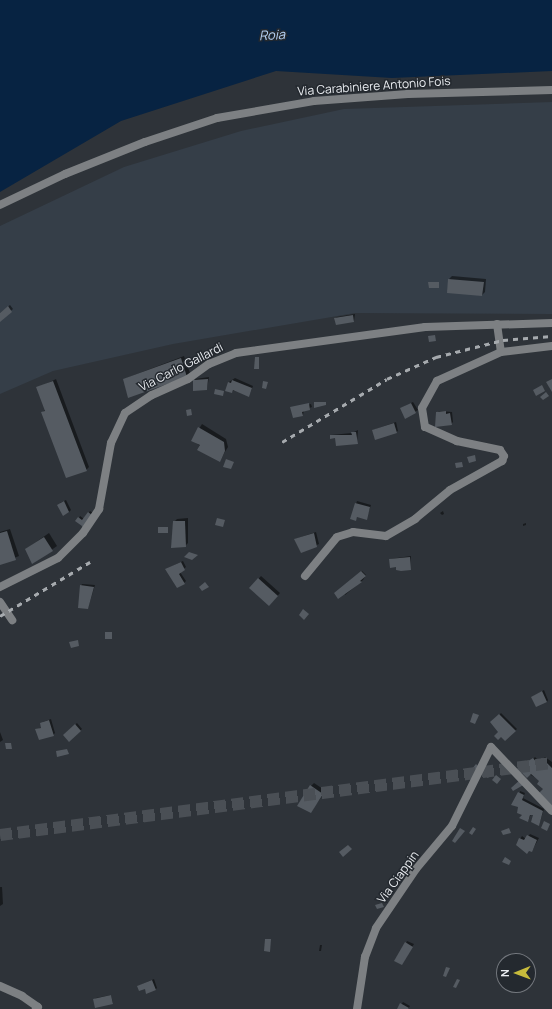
<!DOCTYPE html>
<html>
<head>
<meta charset="utf-8">
<style>
	body { margin:0 }
	#map { position:relative; width:552px; height:1009px; overflow:hidden; background:#2e3339; font-family:Manrope,sans-serif }
	div>[style] { position:absolute }
	.built>* { inset:0; background:#353e48 }
	.water>* { inset:0; background:#072342 }
	.shadow>* { inset:0; background:#0007 }
	.building>* { inset:0; background:#555b62 }
	.highway-tunnel>* { height:12px; margin-top:-6px; transform-origin:0; background:repeating-linear-gradient(90deg,#4a4f55 0 12px,transparent 0 18px) }
	.street>* { height:8px; margin:-4px; padding:0 4px; transform-origin:4px; border-radius:4px; background:#7d8083 }
	.rail>* { height:2.5px; margin-top:-1.25px; transform-origin:0; background:repeating-linear-gradient(90deg,#a6aaae 0 5px,transparent 0 10px) }
	span { translate:-50% -50%; white-space:nowrap; text-align:center; line-height:1.15; -webkit-text-stroke:3px #24292f; paint-order:stroke }
	.street-label { font-size:12px; color:#eaedf1 }
	.water-label { font-size:13px; color:#b8d4f7; font-style:italic }
	.north { position:absolute; left:496px; top:953px; width:40px; height:40px; box-sizing:border-box; background:#24292f; border:1px solid #73777d; border-radius:50%; rotate:269deg; font-size:11px; font-weight:700; line-height:16px; text-align:center; color:#eaedf1 }
	.north::after { content:''; display:block; margin:auto; width:14px; height:18px; background:#c7bb3c; clip-path:polygon(50% 0,100% 100%,50% 72%,0 100%) }
</style>
</head>
<body>
<div id="map">
	<div class="built">
		<i style="clip-path:polygon(552px 102px,552px 314px,355px 313px,173px 344px,53px 371px,0 394px,0 226px,124px 167px,241px 131px,344px 109px)"></i>
	</div>
	<div class="water">
		<i style="clip-path:polygon(0 0,552px 0,552px 71px,392px 78px,276px 71px,121px 121px,0 192px)"></i>
	</div>
	<div class="shadow">
		<i style="clip-path:polygon(452px 276px,486px 279px,485px 292px,482px 295px,449px 279px)"></i>
		<i style="clip-path:polygon(10px 305px,13px 309px,0 320px,0 313px)"></i>
		<i style="clip-path:polygon(355px 314px,354px 321px,335px 318px,337px 317px)"></i>
		<i style="clip-path:polygon(184px 356px,190px 373px,187px 376px,124px 379px)"></i>
		<i style="clip-path:polygon(209px 377px,207px 389px,194px 390px,195px 379px)"></i>
		<i style="clip-path:polygon(235px 378px,253px 386px,249px 396px,234px 390px,232px 392px,229px 382px)"></i>
		<i style="clip-path:polygon(56px 379px,89px 467px,86px 470px,42px 413px,46px 409px,38px 388px)"></i>
		<i style="clip-path:polygon(413px 402px,418px 410px,406px 417px,401px 408px)"></i>
		<i style="clip-path:polygon(311px 404px,312px 407px,304px 410px,303px 415px,292px 408px)"></i>
		<i style="clip-path:polygon(439px 411px,452px 412px,453px 422px,451px 424px,437px 413px)"></i>
		<i style="clip-path:polygon(396px 422px,398px 431px,396px 432px,373px 430px)"></i>
		<i style="clip-path:polygon(202px 424px,226px 439px,228px 447px,220px 460px,192px 440px)"></i>
		<i style="clip-path:polygon(358px 430px,357px 443px,331px 435px,352px 433px)"></i>
		<i style="clip-path:polygon(66px 500px,71px 510px,69px 512px,60px 503px)"></i>
		<i style="clip-path:polygon(357px 501px,371px 505px,366px 519px,358px 516px,355px 520px,351px 519px)"></i>
		<i style="clip-path:polygon(90px 511px,93px 513px,83px 525px,79px 518px,80px 516px,84px 519px)"></i>
		<i style="clip-path:polygon(443px 511px,444px 514px,442px 515px,440px 513px)"></i>
		<i style="clip-path:polygon(188px 518px,188px 543px,185px 546px,174px 522px,177px 519px)"></i>
		<i style="clip-path:polygon(526px 523px,526px 525px,523px 526px,523px 524px)"></i>
		<i style="clip-path:polygon(10px 529px,19px 556px,0 564px,0 532px)"></i>
		<i style="clip-path:polygon(316px 532px,319px 544px,301px 552px,295px 539px)"></i>
		<i style="clip-path:polygon(49px 533px,57px 546px,33px 563px,26px 549px)"></i>
		<i style="clip-path:polygon(411px 556px,410px 569px,396px 566px,390px 559px)"></i>
		<i style="clip-path:polygon(183px 561px,186px 567px,180px 572px,186px 581px,184px 583px,168px 568px)"></i>
		<i style="clip-path:polygon(362px 571px,366px 575px,363px 580px,345px 595px,342px 588px)"></i>
		<i style="clip-path:polygon(261px 576px,280px 593px,272px 602px,250px 588px)"></i>
		<i style="clip-path:polygon(82px 584px,95px 585px,88px 608px,81px 586px)"></i>
		<i style="clip-path:polygon(544px 690px,548px 700px,547px 702px,532px 697px)"></i>
		<i style="clip-path:polygon(501px 713px,517px 729px,505px 740px,492px 722px)"></i>
		<i style="clip-path:polygon(51px 719px,55px 733px,53px 735px,37px 730px,42px 727px,43px 722px)"></i>
		<i style="clip-path:polygon(77px 723px,82px 729px,69px 740px,64px 735px)"></i>
		<i style="clip-path:polygon(0 732px,3px 740px,0 742px)"></i>
		<i style="clip-path:polygon(535px 757px,540px 762px,545px 757px,552px 762px,552px 800px,541px 781px,519px 768px,527px 760px,529px 763px)"></i>
		<i style="clip-path:polygon(314px 783px,326px 791px,311px 811px,311px 786px)"></i>
		<i style="clip-path:polygon(520px 791px,525px 793px,523px 798px,544px 809px,539px 825px,535px 815px,531px 814px,528px 821px,519px 807px)"></i>
		<i style="clip-path:polygon(530px 834px,539px 838px,533px 849px,517px 844px,522px 836px,526px 839px)"></i>
		<i style="clip-path:polygon(0 887px,2px 887px,3px 904px,0 906px)"></i>
		<i style="clip-path:polygon(407px 941px,414px 944px,402px 964px,406px 943px)"></i>
		<i style="clip-path:polygon(320px 945px,322px 945px,321px 951px,319px 951px)"></i>
		<i style="clip-path:polygon(154px 979px,157px 988px,155px 990px,138px 986px)"></i>
		<i style="clip-path:polygon(111px 995px,113px 1003px,94px 1000px,96px 998px)"></i>
		<i style="clip-path:polygon(403px 1002px,410px 1006px,408px 1009px,398px 1009px)"></i>
	</div>
	<div class="building">
		<i style="clip-path:polygon(448px 279px,484px 282px,482px 296px,447px 293px)"></i>
		<i style="clip-path:polygon(428px 282px,439px 282px,439px 288px,429px 288px)"></i>
		<i style="clip-path:polygon(8px 306px,12px 312px,0 322px,0 313px)"></i>
		<i style="clip-path:polygon(353px 315px,354px 322px,336px 325px,334px 318px)"></i>
		<i style="clip-path:polygon(435px 335px,436px 341px,429px 342px,428px 336px)"></i>
		<i style="clip-path:polygon(255px 357px,259px 357px,259px 369px,254px 369px)"></i>
		<i style="clip-path:polygon(181px 358px,187px 377px,128px 398px,123px 379px)"></i>
		<i style="clip-path:polygon(208px 379px,207px 390px,193px 391px,193px 380px)"></i>
		<i style="clip-path:polygon(552px 379px,552px 392px,546px 382px)"></i>
		<i style="clip-path:polygon(232px 380px,252px 388px,249px 397px,233px 390px,232px 393px,225px 391px,228px 382px,231px 383px)"></i>
		<i style="clip-path:polygon(53px 381px,87px 471px,66px 478px,41px 412px,45px 411px,36px 387px)"></i>
		<i style="clip-path:polygon(263px 381px,268px 382px,266px 389px,262px 388px)"></i>
		<i style="clip-path:polygon(542px 385px,545px 391px,536px 396px,533px 390px)"></i>
		<i style="clip-path:polygon(215px 389px,224px 391px,223px 396px,214px 394px)"></i>
		<i style="clip-path:polygon(546px 392px,549px 396px,543px 400px,540px 397px)"></i>
		<i style="clip-path:polygon(314px 402px,326px 402px,326px 405px,314px 408px)"></i>
		<i style="clip-path:polygon(309px 403px,310px 410px,302px 412px,303px 416px,293px 418px,290px 407px)"></i>
		<i style="clip-path:polygon(411px 403px,416px 413px,405px 419px,400px 408px)"></i>
		<i style="clip-path:polygon(191px 409px,192px 415px,187px 416px,186px 410px)"></i>
		<i style="clip-path:polygon(446px 411px,446px 414px,450px 413px,452px 425px,435px 427px,436px 412px)"></i>
		<i style="clip-path:polygon(394px 423px,397px 433px,375px 440px,372px 430px)"></i>
		<i style="clip-path:polygon(198px 427px,224px 442px,225px 451px,220px 462px,197px 450px,200px 445px,191px 441px)"></i>
		<i style="clip-path:polygon(351px 432px,356px 432px,358px 444px,336px 446px,335px 438px,330px 439px,330px 435px,352px 435px)"></i>
		<i style="clip-path:polygon(475px 455px,476px 461px,469px 463px,467px 457px)"></i>
		<i style="clip-path:polygon(226px 459px,234px 462px,231px 469px,223px 467px)"></i>
		<i style="clip-path:polygon(462px 462px,463px 467px,456px 468px,455px 463px)"></i>
		<i style="clip-path:polygon(64px 501px,69px 512px,63px 516px,57px 505px)"></i>
		<i style="clip-path:polygon(355px 503px,370px 507px,367px 520px,357px 517px,356px 521px,350px 519px)"></i>
		<i style="clip-path:polygon(88px 512px,92px 515px,83px 529px,82px 526px,75px 521px,78px 517px,82px 520px)"></i>
		<i style="clip-path:polygon(217px 518px,225px 520px,223px 527px,215px 525px)"></i>
		<i style="clip-path:polygon(173px 521px,185px 521px,186px 547px,171px 548px)"></i>
		<i style="clip-path:polygon(158px 527px,168px 527px,168px 533px,158px 533px)"></i>
		<i style="clip-path:polygon(7px 531px,16px 560px,0 565px,0 533px)"></i>
		<i style="clip-path:polygon(314px 533px,317px 547px,301px 553px,294px 539px)"></i>
		<i style="clip-path:polygon(44px 537px,53px 551px,32px 564px,25px 549px)"></i>
		<i style="clip-path:polygon(189px 552px,198px 555px,192px 560px,184px 557px)"></i>
		<i style="clip-path:polygon(410px 557px,411px 570px,401px 571px,396px 570px,396px 567px,390px 568px,389px 559px)"></i>
		<i style="clip-path:polygon(181px 562px,185px 570px,179px 574px,185px 584px,177px 588px,165px 569px)"></i>
		<i style="clip-path:polygon(361px 571px,366px 576px,360px 581px,362px 582px,338px 599px,334px 593px)"></i>
		<i style="clip-path:polygon(258px 578px,278px 596px,269px 606px,249px 588px)"></i>
		<i style="clip-path:polygon(205px 582px,209px 587px,202px 591px,199px 587px)"></i>
		<i style="clip-path:polygon(80px 585px,94px 587px,88px 609px,78px 608px)"></i>
		<i style="clip-path:polygon(303px 609px,309px 614px,304px 620px,299px 615px)"></i>
		<i style="clip-path:polygon(105px 632px,112px 632px,112px 639px,105px 639px)"></i>
		<i style="clip-path:polygon(78px 640px,79px 646px,71px 648px,69px 642px)"></i>
		<i style="clip-path:polygon(542px 691px,547px 702px,536px 707px,531px 697px)"></i>
		<i style="clip-path:polygon(473px 713px,479px 715px,475px 724px,470px 722px)"></i>
		<i style="clip-path:polygon(499px 714px,516px 731px,505px 741px,501px 737px,498px 740px,494px 736px,498px 732px,490px 722px)"></i>
		<i style="clip-path:polygon(49px 720px,54px 736px,39px 740px,35px 729px,41px 728px,40px 723px)"></i>
		<i style="clip-path:polygon(75px 724px,81px 731px,69px 742px,63px 735px)"></i>
		<i style="clip-path:polygon(5px 743px,11px 743px,12px 749px,6px 749px)"></i>
		<i style="clip-path:polygon(67px 749px,69px 754px,57px 757px,56px 751px)"></i>
		<i style="clip-path:polygon(533px 758px,537px 763px,542px 758px,552px 768px,552px 806px,539px 793px,543px 789px,537px 784px,539px 781px,531px 774px,527px 778px,517px 768px)"></i>
		<i style="clip-path:polygon(476px 764px,478px 766px,472px 779px,468px 774px)"></i>
		<i style="clip-path:polygon(490px 767px,494px 769px,488px 778px,484px 775px)"></i>
		<i style="clip-path:polygon(496px 775px,501px 779px,497px 784px,492px 780px)"></i>
		<i style="clip-path:polygon(521px 779px,525px 784px,513px 791px,511px 788px)"></i>
		<i style="clip-path:polygon(310px 785px,323px 794px,311px 813px,297px 806px)"></i>
		<i style="clip-path:polygon(518px 792px,524px 795px,522px 800px,543px 811px,539px 826px,531px 822px,533px 815px,530px 815px,528px 822px,519px 818px,522px 815px,517px 813px,518px 807px,511px 805px)"></i>
		<i style="clip-path:polygon(544px 821px,550px 824px,547px 831px,541px 828px)"></i>
		<i style="clip-path:polygon(473px 827px,476px 829px,472px 835px,469px 833px)"></i>
		<i style="clip-path:polygon(460px 828px,465px 831px,455px 843px,452px 841px)"></i>
		<i style="clip-path:polygon(509px 828px,511px 833px,503px 835px,501px 831px)"></i>
		<i style="clip-path:polygon(527px 835px,537px 840px,532px 852px,529px 851px,527px 854px,516px 845px,519px 838px,524px 840px)"></i>
		<i style="clip-path:polygon(348px 845px,352px 849px,343px 857px,339px 852px)"></i>
		<i style="clip-path:polygon(505px 857px,511px 861px,509px 865px,502px 862px)"></i>
		<i style="clip-path:polygon(382px 903px,384px 907px,377px 909px,375px 905px)"></i>
		<i style="clip-path:polygon(265px 939px,271px 939px,270px 952px,264px 951px)"></i>
		<i style="clip-path:polygon(405px 942px,413px 947px,402px 965px,394px 961px)"></i>
		<i style="clip-path:polygon(446px 967px,450px 968px,446px 977px,443px 976px)"></i>
		<i style="clip-path:polygon(457px 979px,460px 980px,456px 988px,453px 987px)"></i>
		<i style="clip-path:polygon(152px 980px,156px 990px,146px 994px,145px 989px,139px 991px,137px 986px)"></i>
		<i style="clip-path:polygon(111px 995px,113px 1004px,95px 1008px,93px 999px)"></i>
		<i style="clip-path:polygon(400px 1003px,409px 1008px,408px 1009px,397px 1009px)"></i>
	</div>
	<div class="highway-tunnel">
		<i style="left:0;top:835px;width:557px;rotate:-7.43deg"></i>
	</div>
	<div class="street">
		<i style="left:0;top:205px;width:72px;rotate:-25.5deg"></i>
		<i style="left:65px;top:174px;width:86px;rotate:-21.8deg"></i>
		<i style="left:145px;top:142px;width:76px;rotate:-18.4deg"></i>
		<i style="left:217px;top:118px;width:98px;rotate:-9.9deg"></i>
		<i style="left:314px;top:101px;width:94px;rotate:-4.3deg"></i>
		<i style="left:408px;top:94px;width:144px;rotate:-1.6deg"></i>
		<i style="left:497px;top:324px;width:28px;rotate:82deg"></i>
		<i style="left:305px;top:576px;width:50px;rotate:-50.6deg"></i>
		<i style="left:337px;top:537px;width:17px;rotate:-17deg"></i>
		<i style="left:353px;top:532px;width:33px;rotate:7deg"></i>
		<i style="left:386px;top:536px;width:34px;rotate:-30deg"></i>
		<i style="left:415px;top:519px;width:45px;rotate:-39.6deg"></i>
		<i style="left:450px;top:490px;width:60px;rotate:-29.1deg"></i>
		<i style="left:502px;top:461px;width:5px;rotate:-68deg"></i>
		<i style="left:504px;top:456px;width:7px;rotate:-124deg"></i>
		<i style="left:500px;top:450px;width:44px;rotate:-168.2deg"></i>
		<i style="left:457px;top:441px;width:35px;rotate:-156deg"></i>
		<i style="left:425px;top:427px;width:19px;rotate:-99deg"></i>
		<i style="left:422px;top:408px;width:31px;rotate:-61deg"></i>
		<i style="left:437px;top:381px;width:70px;rotate:-24.4deg"></i>
		<i style="left:501px;top:352px;width:51px;rotate:-6.7deg"></i>
		<i style="left:0;top:587px;width:65px;rotate:-26.6deg"></i>
		<i style="left:58px;top:558px;width:35px;rotate:-45deg"></i>
		<i style="left:83px;top:533px;width:29px;rotate:-56deg"></i>
		<i style="left:99px;top:509px;width:67px;rotate:-79.7deg"></i>
		<i style="left:111px;top:443px;width:33px;rotate:-65deg"></i>
		<i style="left:125px;top:413px;width:32px;rotate:-34deg"></i>
		<i style="left:152px;top:395px;width:39px;rotate:-24deg"></i>
		<i style="left:188px;top:379px;width:26px;rotate:-36deg"></i>
		<i style="left:209px;top:364px;width:29px;rotate:-22deg"></i>
		<i style="left:236px;top:353px;width:191px;rotate:-7.8deg"></i>
		<i style="left:425px;top:327px;width:127px;rotate:-1.8deg"></i>
		<i style="left:0;top:602px;width:22px;rotate:56deg"></i>
		<i style="left:0;top:986px;width:24px;rotate:24deg"></i>
		<i style="left:22px;top:996px;width:19px;rotate:35deg"></i>
		<i style="left:38px;top:1007px;width:3px;rotate:135deg"></i>
		<i style="left:357px;top:1009px;width:53px;rotate:-81.3deg"></i>
		<i style="left:365px;top:957px;width:31px;rotate:-69deg"></i>
		<i style="left:376px;top:928px;width:71px;rotate:-55.9deg"></i>
		<i style="left:416px;top:869px;width:56px;rotate:-50.1deg"></i>
		<i style="left:452px;top:826px;width:88px;rotate:-63.7deg"></i>
		<i style="left:491px;top:747px;width:88px;rotate:46.4deg"></i>
	</div>
	<div class="rail">
		<i style="left:282px;top:442px;width:122px;rotate:-31deg"></i>
		<i style="left:387px;top:379px;width:54px;rotate:-24.2deg"></i>
		<i style="left:436px;top:357px;width:69px;rotate:-14.2deg"></i>
		<i style="left:503px;top:340px;width:49px;rotate:-4.7deg"></i>
		<i style="left:0;top:616px;width:105px;rotate:-31deg"></i>
	</div>
	<div class="street-label">
		<span style="left:374px;top:86px;rotate:-4deg">Via Carabiniere Antonio Fois</span>
		<span style="left:181px;top:367px;rotate:-27deg">Via Carlo Gallardi</span>
		<span style="left:398px;top:877px;rotate:-54deg">Via Ciappin</span>
	</div>
	<div class="water-label">
		<span style="left:272px;top:35px;rotate:-3deg">Roia</span>
	</div>
	<div class="north">N</div>
</div>
</body>
</html>
